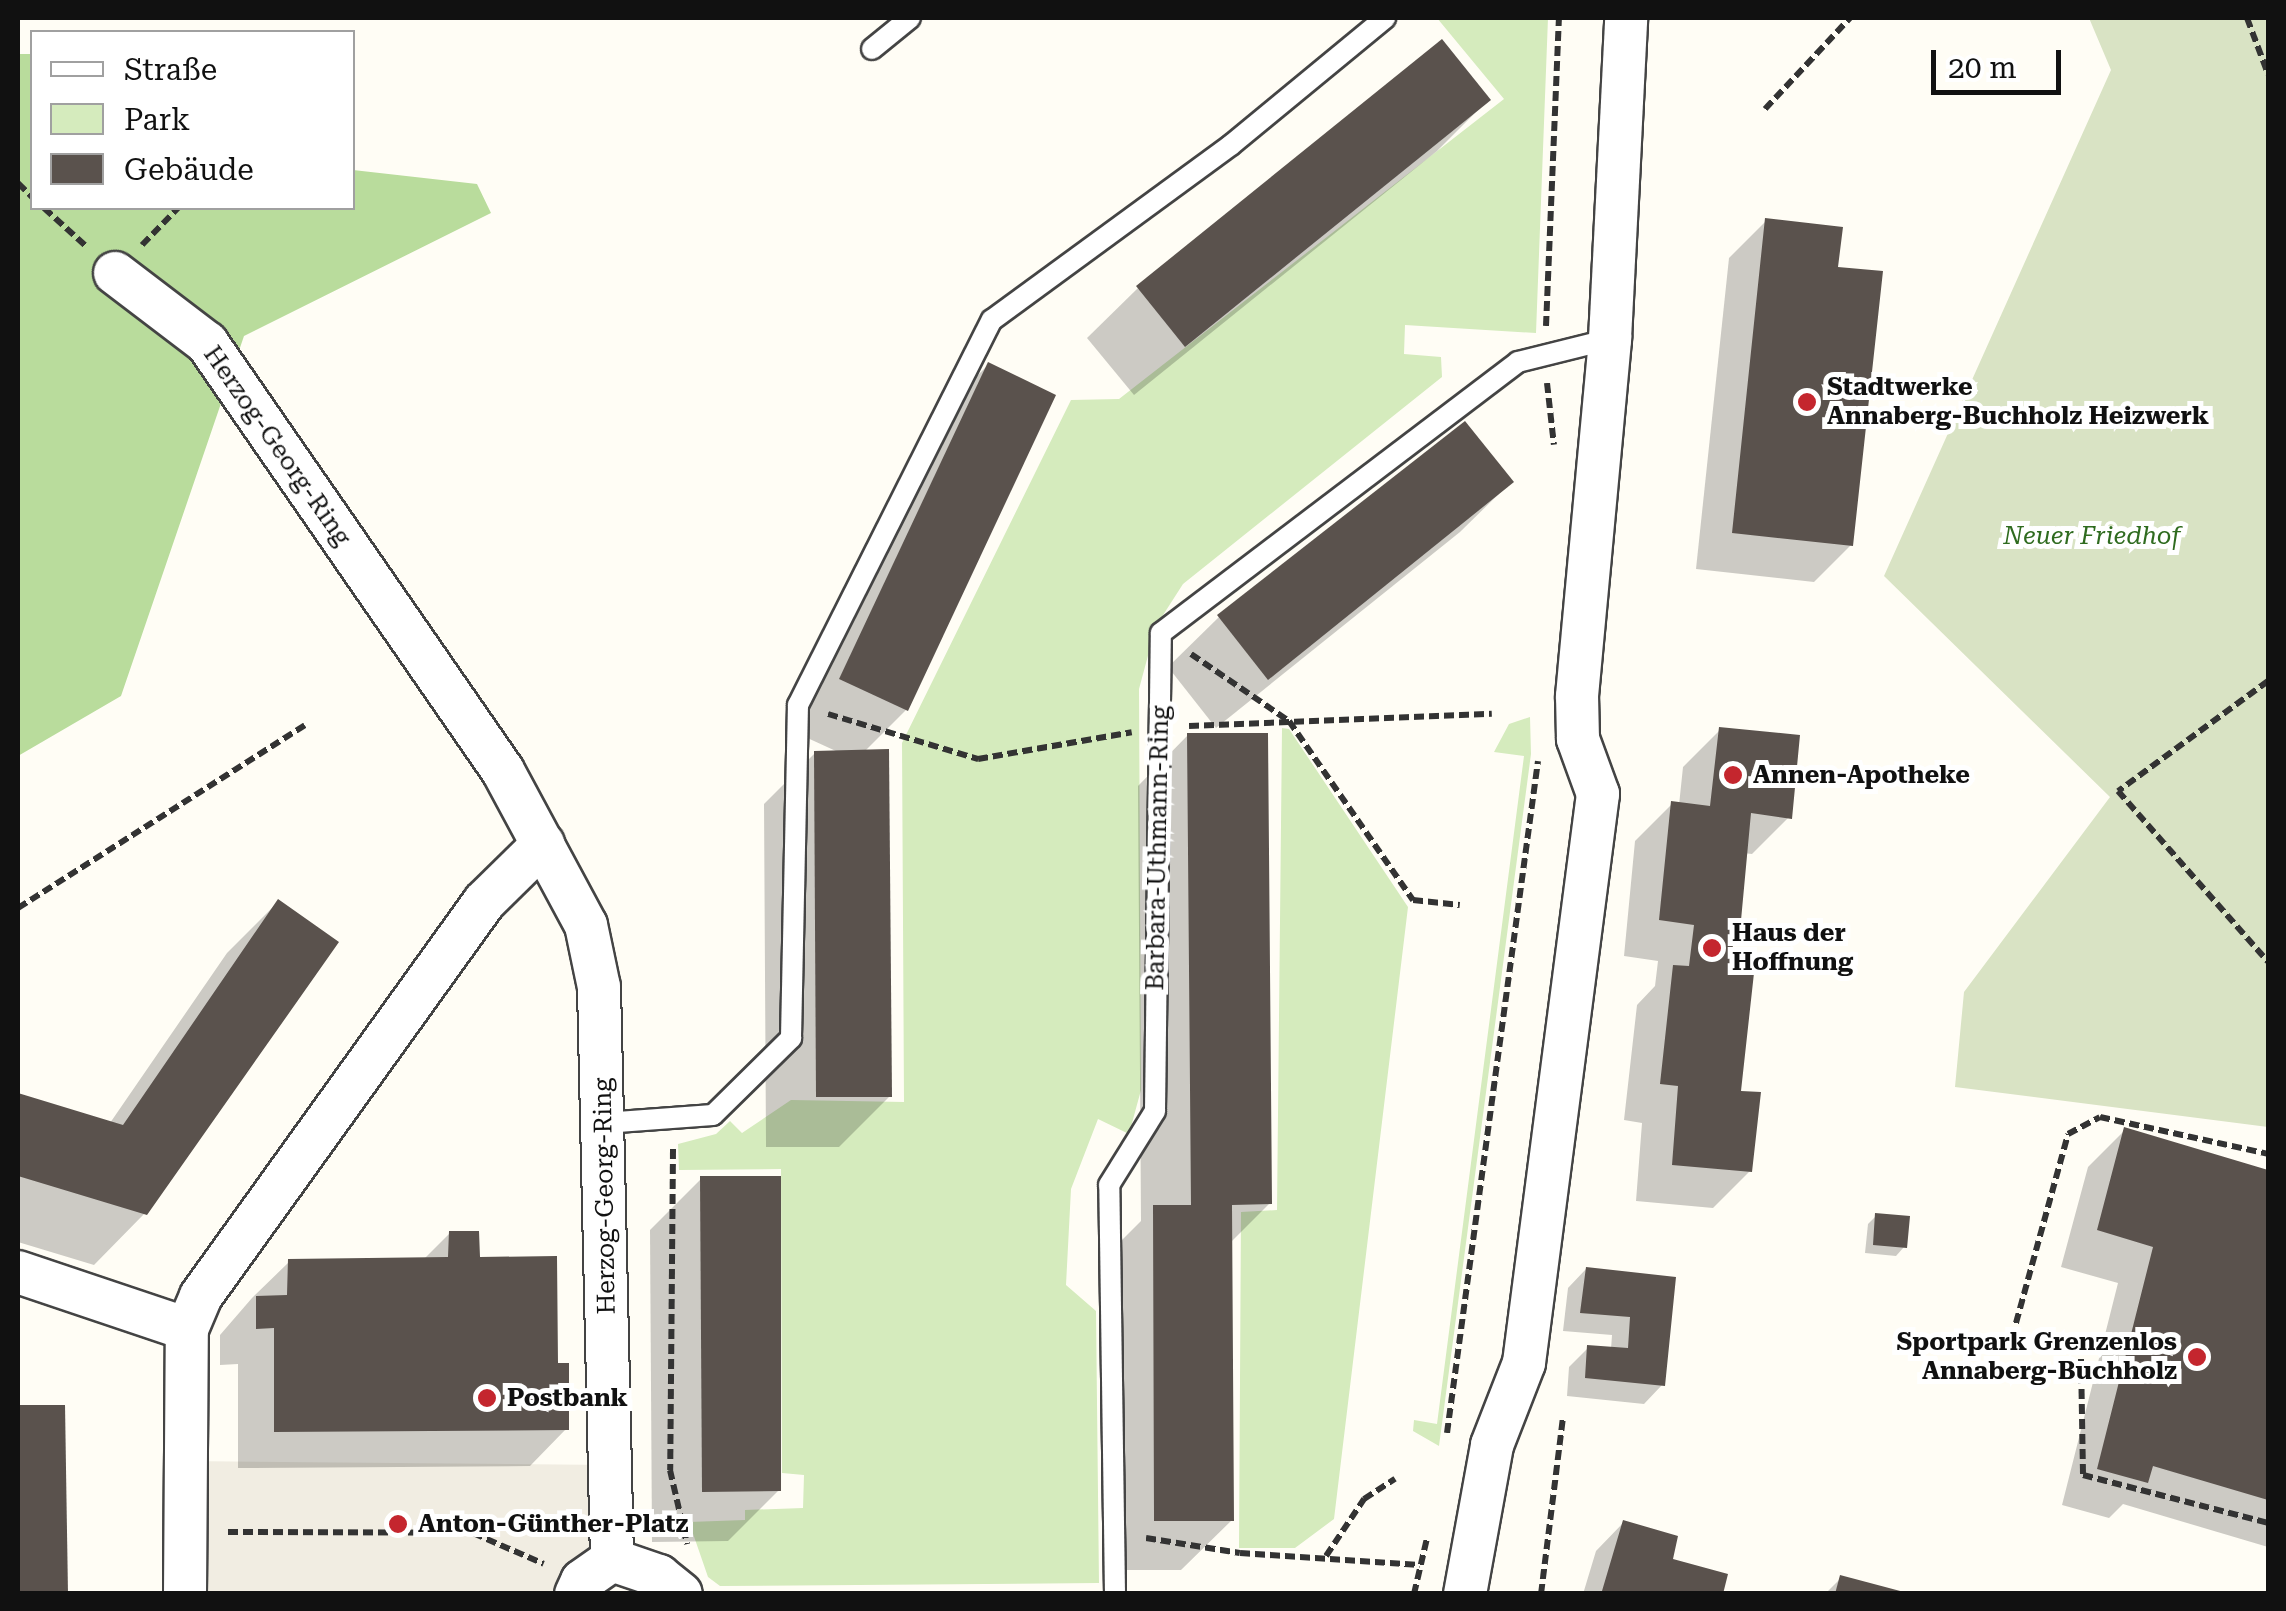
<!DOCTYPE html>
<html>
<head>
<meta charset="utf-8">
<style>
	body { margin:0 }
	#map { position:relative; width:2286px; height:1611px; overflow:hidden; background:#fffdf5; font-family:"Roboto Serif",serif }
	div>[style] { position:absolute }
	.green>* { inset:0; background:#d5ebbd }
	.forest>* { inset:0; background:#b9dc9c }
	.cemetery>* { inset:0; background:#d9e3c4 }
	.plaza>* { inset:0; background:#f1ede2 }
	.shadow>* { inset:0; background:#0003 }
	.building>* { inset:0; background:#5a524d }
	.path>* { height:6px; margin-top:-3px; transform-origin:0; background:repeating-linear-gradient(90deg,#333 0 10px,transparent 0 15px) }
	.roads { filter:drop-shadow(2px 0 #444) drop-shadow(-2px 0 #444) drop-shadow(0 2px #444) drop-shadow(0 -2px #444) }
	.lane>* { height:20px; margin:-10px; padding:0 10px; transform-origin:10px; border-radius:10px; background:#fff }
	.street>* { height:42px; margin:-21px; padding:0 21px; transform-origin:21px; border-radius:21px; background:#fff }
	.dots>* { width:28px; height:28px; translate:-50% -50%; box-sizing:border-box; border:5px solid #fff; border-radius:50% }
	span { translate:-50% -50%; white-space:nowrap; text-align:center; line-height:1.15; -webkit-text-stroke:10px #fff; paint-order:stroke }
	.poi-label { font-size:25px; color:#111; font-weight:700 }
	.left { translate:0 -50%; text-align:left }
	.right { translate:-100% -50%; text-align:right }
	.street-label { font-size:25px; color:#111 }
	.park-label { font-size:25px; color:#2f6b1f; font-style:italic }
	.frame { position:absolute; inset:0; border:20px solid #111; pointer-events:none }
	.legend { position:absolute; left:30px; top:30px; width:325px; height:180px; box-sizing:border-box; background:#fff; border:2px solid #a0a0a0; margin:0; padding:12px 18px; list-style:none; font-size:30px; color:#111 }
	.legend li { display:flex; align-items:center; gap:20px; height:50px }
	.legend b { width:50px; border:2px solid #a0a0a0 }
	.scale { position:absolute; left:1931px; top:50px; width:130px; height:45px; box-sizing:border-box; border:5px solid #111; border-top:0; padding-left:12px; font-size:30px; line-height:35px; white-space:nowrap; color:#111; -webkit-text-stroke:8px #fff; paint-order:stroke }
</style>
</head>
<body>
<div id="map">
	<div class="green">
		<i style="clip-path:polygon(1437px 18px,1548px 18px,1536px 333px,1405px 325px,1404px 354px,1441px 357px,1442px 377px,1183px 584px,1156px 626px,1139px 689px,1141px 1090px,1129px 1134px,1098px 1119px,1071px 1189px,1066px 1285px,1096px 1311px,1099px 1583px,720px 1586px,708px 1577px,689px 1522px,745px 1520px,745px 1510px,803px 1508px,804px 1475px,782px 1473px,781px 1169px,679px 1170px,678px 1144px,716px 1134px,730px 1121px,742px 1133px,791px 1100px,904px 1102px,902px 743px,1071px 400px,1119px 399px,1504px 99px)"></i>
		<i style="clip-path:polygon(1530px 717px,1531px 754px,1439px 1446px,1413px 1431px,1414px 1420px,1437px 1424px,1524px 756px,1494px 752px,1509px 724px)"></i>
		<i style="clip-path:polygon(1282px 728px,1289px 729px,1408px 907px,1334px 1519px,1295px 1548px,1239px 1548px,1241px 1212px,1277px 1210px)"></i>
	</div>
	<div class="forest">
		<i style="clip-path:polygon(18px 54px,32px 54px,32px 208px,352px 208px,353px 170px,477px 184px,491px 213px,244px 336px,121px 696px,18px 756px)"></i>
	</div>
	<div class="cemetery">
		<i style="clip-path:polygon(2089px 18px,2268px 18px,2268px 1127px,1955px 1087px,1964px 992px,2110px 797px,1884px 576px,2111px 70px)"></i>
	</div>
	<div class="plaza">
		<i style="clip-path:polygon(186px 1461px,610px 1465px,610px 1517px,576px 1593px,185px 1594px)"></i>
	</div>
	<div class="shadow">
		<i style="clip-path:polygon(1488px 100px,1437px 151px,1134px 395px,1087px 338px,1138px 288px)"></i>
		<i style="clip-path:polygon(1766px 221px,1835px 269px,1851px 545px,1814px 582px,1696px 569px,1729px 258px)"></i>
		<i style="clip-path:polygon(988px 365px,906px 710px,864px 752px,890px 1096px,839px 1147px,766px 1147px,764px 804px,815px 753px,838px 752px,790px 730px,937px 416px)"></i>
		<i style="clip-path:polygon(1511px 482px,1460px 532px,1216px 728px,1168px 667px,1219px 617px)"></i>
		<i style="clip-path:polygon(1720px 730px,1789px 817px,1752px 854px,1743px 853px,1728px 972px,1750px 1171px,1713px 1208px,1636px 1201px,1642px 1123px,1624px 1120px,1637px 1005px,1655px 986px,1658px 961px,1624px 956px,1635px 841px,1672px 804px,1679px 805px,1683px 767px)"></i>
		<i style="clip-path:polygon(1188px 735px,1270px 1203px,1229px 1244px,1232px 1520px,1181px 1570px,1104px 1570px,1103px 1259px,1141px 1221px,1138px 786px)"></i>
		<i style="clip-path:polygon(278px 902px,145px 1213px,94px 1265px,18px 1242px,18px 1096px,110px 1123px,227px 953px)"></i>
		<i style="clip-path:polygon(2125px 1130px,2268px 1173px,2268px 1547px,2123px 1504px,2109px 1518px,2062px 1505px,2118px 1283px,2061px 1267px,2088px 1167px)"></i>
		<i style="clip-path:polygon(701px 1179px,779px 1490px,728px 1541px,652px 1542px,650px 1230px)"></i>
		<i style="clip-path:polygon(1876px 1216px,1904px 1247px,1896px 1256px,1865px 1253px,1868px 1224px)"></i>
		<i style="clip-path:polygon(450px 1233px,556px 1366px,566px 1429px,530px 1466px,238px 1468px,238px 1364px,220px 1365px,220px 1335px,252px 1298px,289px 1262px,423px 1260px)"></i>
		<i style="clip-path:polygon(1586px 1269px,1673px 1280px,1662px 1385px,1644px 1404px,1567px 1396px,1569px 1367px,1588px 1348px,1611px 1349px,1612px 1335px,1563px 1331px,1568px 1288px)"></i>
		<i style="clip-path:polygon(18px 1407px,63px 1408px,66px 1594px,18px 1594px)"></i>
		<i style="clip-path:polygon(1624px 1522px,1670px 1561px,1720px 1594px,1583px 1594px,1596px 1551px)"></i>
		<i style="clip-path:polygon(1841px 1578px,1899px 1594px,1825px 1594px)"></i>
	</div>
	<div class="building">
		<i style="clip-path:polygon(1442px 39px,1491px 100px,1185px 347px,1136px 286px)"></i>
		<i style="clip-path:polygon(1765px 218px,1843px 227px,1838px 267px,1883px 271px,1853px 546px,1732px 533px)"></i>
		<i style="clip-path:polygon(988px 362px,1056px 395px,908px 711px,839px 679px)"></i>
		<i style="clip-path:polygon(1465px 421px,1514px 482px,1268px 680px,1217px 615px)"></i>
		<i style="clip-path:polygon(1719px 727px,1800px 735px,1792px 819px,1751px 813px,1740px 931px,1734px 931px,1731px 970px,1754px 973px,1741px 1091px,1761px 1092px,1752px 1172px,1672px 1165px,1678px 1086px,1660px 1084px,1673px 965px,1689px 966px,1694px 925px,1659px 920px,1671px 801px,1710px 806px)"></i>
		<i style="clip-path:polygon(1187px 733px,1268px 733px,1272px 1204px,1232px 1205px,1234px 1521px,1154px 1521px,1153px 1205px,1191px 1205px)"></i>
		<i style="clip-path:polygon(889px 749px,892px 1097px,816px 1097px,814px 751px)"></i>
		<i style="clip-path:polygon(278px 899px,339px 942px,147px 1215px,18px 1176px,18px 1093px,123px 1125px)"></i>
		<i style="clip-path:polygon(2124px 1127px,2268px 1170px,2268px 1500px,2153px 1466px,2148px 1483px,2097px 1469px,2153px 1247px,2097px 1230px)"></i>
		<i style="clip-path:polygon(700px 1176px,781px 1176px,781px 1491px,702px 1492px)"></i>
		<i style="clip-path:polygon(1875px 1213px,1910px 1216px,1907px 1248px,1873px 1245px)"></i>
		<i style="clip-path:polygon(449px 1231px,479px 1231px,480px 1257px,557px 1256px,558px 1363px,569px 1363px,569px 1430px,274px 1432px,274px 1328px,256px 1329px,256px 1296px,287px 1295px,288px 1259px,448px 1257px)"></i>
		<i style="clip-path:polygon(1586px 1267px,1676px 1277px,1665px 1386px,1585px 1378px,1587px 1345px,1628px 1348px,1630px 1317px,1580px 1313px)"></i>
		<i style="clip-path:polygon(18px 1405px,65px 1405px,68px 1594px,18px 1594px)"></i>
		<i style="clip-path:polygon(1623px 1520px,1678px 1536px,1673px 1559px,1728px 1574px,1723px 1594px,1602px 1591px)"></i>
		<i style="clip-path:polygon(1840px 1575px,1904px 1592px,1904px 1594px,1835px 1594px)"></i>
	</div>
	<div class="path">
		<i style="left:2247px;top:18px;width:60px;rotate:69.4deg"></i>
		<i style="left:1765px;top:109px;width:125px;rotate:-47deg"></i>
		<i style="left:18px;top:183px;width:20px;rotate:45deg"></i>
		<i style="left:44px;top:208px;width:58px;rotate:42.2deg"></i>
		<i style="left:142px;top:245px;width:52px;rotate:-45.8deg"></i>
		<i style="left:1546px;top:326px;width:308px;rotate:-87.6deg"></i>
		<i style="left:1547px;top:383px;width:62px;rotate:83.6deg"></i>
		<i style="left:1191px;top:654px;width:119px;rotate:34.4deg"></i>
		<i style="left:1289px;top:721px;width:218px;rotate:55.3deg"></i>
		<i style="left:1413px;top:900px;width:47px;rotate:6.1deg"></i>
		<i style="left:2268px;top:681px;width:186px;rotate:143.7deg"></i>
		<i style="left:2118px;top:791px;width:227px;rotate:48.7deg"></i>
		<i style="left:828px;top:714px;width:157px;rotate:16.7deg"></i>
		<i style="left:978px;top:759px;width:156px;rotate:-9.9deg"></i>
		<i style="left:1189px;top:726px;width:303px;rotate:-2.3deg"></i>
		<i style="left:18px;top:908px;width:340px;rotate:-32.5deg"></i>
		<i style="left:673px;top:1149px;width:321px;rotate:90.5deg"></i>
		<i style="left:670px;top:1470px;width:76px;rotate:77.1deg"></i>
		<i style="left:2008px;top:1352px;width:226px;rotate:-74.6deg"></i>
		<i style="left:2068px;top:1134px;width:36px;rotate:-28deg"></i>
		<i style="left:2100px;top:1117px;width:172px;rotate:12.4deg"></i>
		<i style="left:2081px;top:1359px;width:116px;rotate:89deg"></i>
		<i style="left:2083px;top:1475px;width:191px;rotate:14.5deg"></i>
		<i style="left:1447px;top:1433px;width:678px;rotate:-82.29deg"></i>
		<i style="left:228px;top:1532px;width:245px;rotate:0.2deg"></i>
		<i style="left:473px;top:1533px;width:77px;rotate:23.6deg"></i>
		<i style="left:1146px;top:1538px;width:95px;rotate:9.1deg"></i>
		<i style="left:1240px;top:1553px;width:180px;rotate:3.8deg"></i>
		<i style="left:1326px;top:1556px;width:69px;rotate:-56.3deg"></i>
		<i style="left:1364px;top:1499px;width:37px;rotate:-33deg"></i>
		<i style="left:1414px;top:1594px;width:57px;rotate:-76.9deg"></i>
		<i style="left:1541px;top:1594px;width:177px;rotate:-82.9deg"></i>
	</div>
	<div class="roads">
		<div class="lane">
			<i style="left:872px;top:49px;width:49px;rotate:-39.2deg"></i>
			<i style="left:604px;top:1123px;width:109px;rotate:-4.2deg"></i>
			<i style="left:713px;top:1115px;width:110px;rotate:-44.6deg"></i>
			<i style="left:791px;top:1038px;width:333px;rotate:-88.8deg"></i>
			<i style="left:798px;top:705px;width:431px;rotate:-63.3deg"></i>
			<i style="left:992px;top:320px;width:296px;rotate:-36.2deg"></i>
			<i style="left:1231px;top:145px;width:200px;rotate:-39.5deg"></i>
			<i style="left:1115px;top:1594px;width:409px;rotate:-90.8deg"></i>
			<i style="left:1109px;top:1185px;width:87px;rotate:-58.1deg"></i>
			<i style="left:1155px;top:1111px;width:478px;rotate:-89.3deg"></i>
			<i style="left:1161px;top:633px;width:448px;rotate:-37.2deg"></i>
			<i style="left:1518px;top:362px;width:95px;rotate:-14deg"></i>
		</div>
		<div class="street">
			<i style="left:115px;top:273px;width:116px;rotate:37.3deg"></i>
			<i style="left:207px;top:343px;width:520px;rotate:55.33deg"></i>
			<i style="left:503px;top:771px;width:175px;rotate:61.7deg"></i>
			<i style="left:586px;top:925px;width:63px;rotate:78.2deg"></i>
			<i style="left:599px;top:987px;width:573px;rotate:88.7deg"></i>
			<i style="left:18px;top:1272px;width:178px;rotate:18.6deg"></i>
			<i style="left:612px;top:1560px;width:50px;rotate:18.8deg"></i>
			<i style="left:659px;top:1576px;width:28px;rotate:39deg"></i>
			<i style="left:185px;top:1594px;width:265px;rotate:-89.6deg"></i>
			<i style="left:187px;top:1329px;width:36px;rotate:-67deg"></i>
			<i style="left:201px;top:1296px;width:485px;rotate:-54.3deg"></i>
			<i style="left:484px;top:902px;width:83px;rotate:-44.5deg"></i>
			<i style="left:576px;top:1594px;width:14px;rotate:-65deg"></i>
			<i style="left:582px;top:1581px;width:37px;rotate:-35deg"></i>
			<i style="left:1465px;top:1594px;width:151px;rotate:-79.7deg"></i>
			<i style="left:1492px;top:1445px;width:88px;rotate:-68.7deg"></i>
			<i style="left:1524px;top:1363px;width:574px;rotate:-82.59deg"></i>
			<i style="left:1598px;top:794px;width:59px;rotate:-110deg"></i>
			<i style="left:1578px;top:739px;width:43px;rotate:-91.3deg"></i>
			<i style="left:1577px;top:696px;width:359px;rotate:-84.7deg"></i>
			<i style="left:1610px;top:339px;width:321px;rotate:-87.1deg"></i>
		</div>
	</div>
	<div class="dots">
		<i style="left:1807px;top:402px;background:#c4262e"></i>
		<i style="left:1733px;top:775px;background:#c4262e"></i>
		<i style="left:1712px;top:948px;background:#c4262e"></i>
		<i style="left:2197px;top:1357px;background:#c4262e"></i>
		<i style="left:487px;top:1398px;background:#c4262e"></i>
		<i style="left:398px;top:1524px;background:#c4262e"></i>
	</div>
	<div class="poi-label">
		<span class="left" style="left:1827px;top:402px">Stadtwerke<br>Annaberg-Buchholz Heizwerk</span>
		<span class="left" style="left:1753px;top:775px">Annen-Apotheke</span>
		<span class="left" style="left:1732px;top:948px">Haus der<br>Hoffnung</span>
		<span class="right" style="left:2177px;top:1357px">Sportpark Grenzenlos<br>Annaberg-Buchholz</span>
		<span class="left" style="left:507px;top:1398px">Postbank</span>
		<span class="left" style="left:418px;top:1524px">Anton-Günther-Platz</span>
	</div>
	<div class="street-label">
		<span style="left:277px;top:446px;rotate:55deg">Herzog-Georg-Ring</span>
		<span style="left:1158px;top:848px;rotate:-89deg">Barbara-Uthmann-Ring</span>
		<span style="left:605px;top:1196px;rotate:-91deg">Herzog-Georg-Ring</span>
	</div>
	<div class="park-label">
		<span style="left:2092px;top:536px">Neuer Friedhof</span>
	</div>
	<div class="frame"></div>
	<ul class="legend">
	<li><b style="height:12px;background:#fff"></b>Straße</li>
	<li><b style="height:28px;background:#d5ebbd"></b>Park</li>
	<li><b style="height:28px;background:#5a524d"></b>Gebäude</li>
	</ul>
	<div class="scale">20 m</div>
</div>
</body>
</html>
